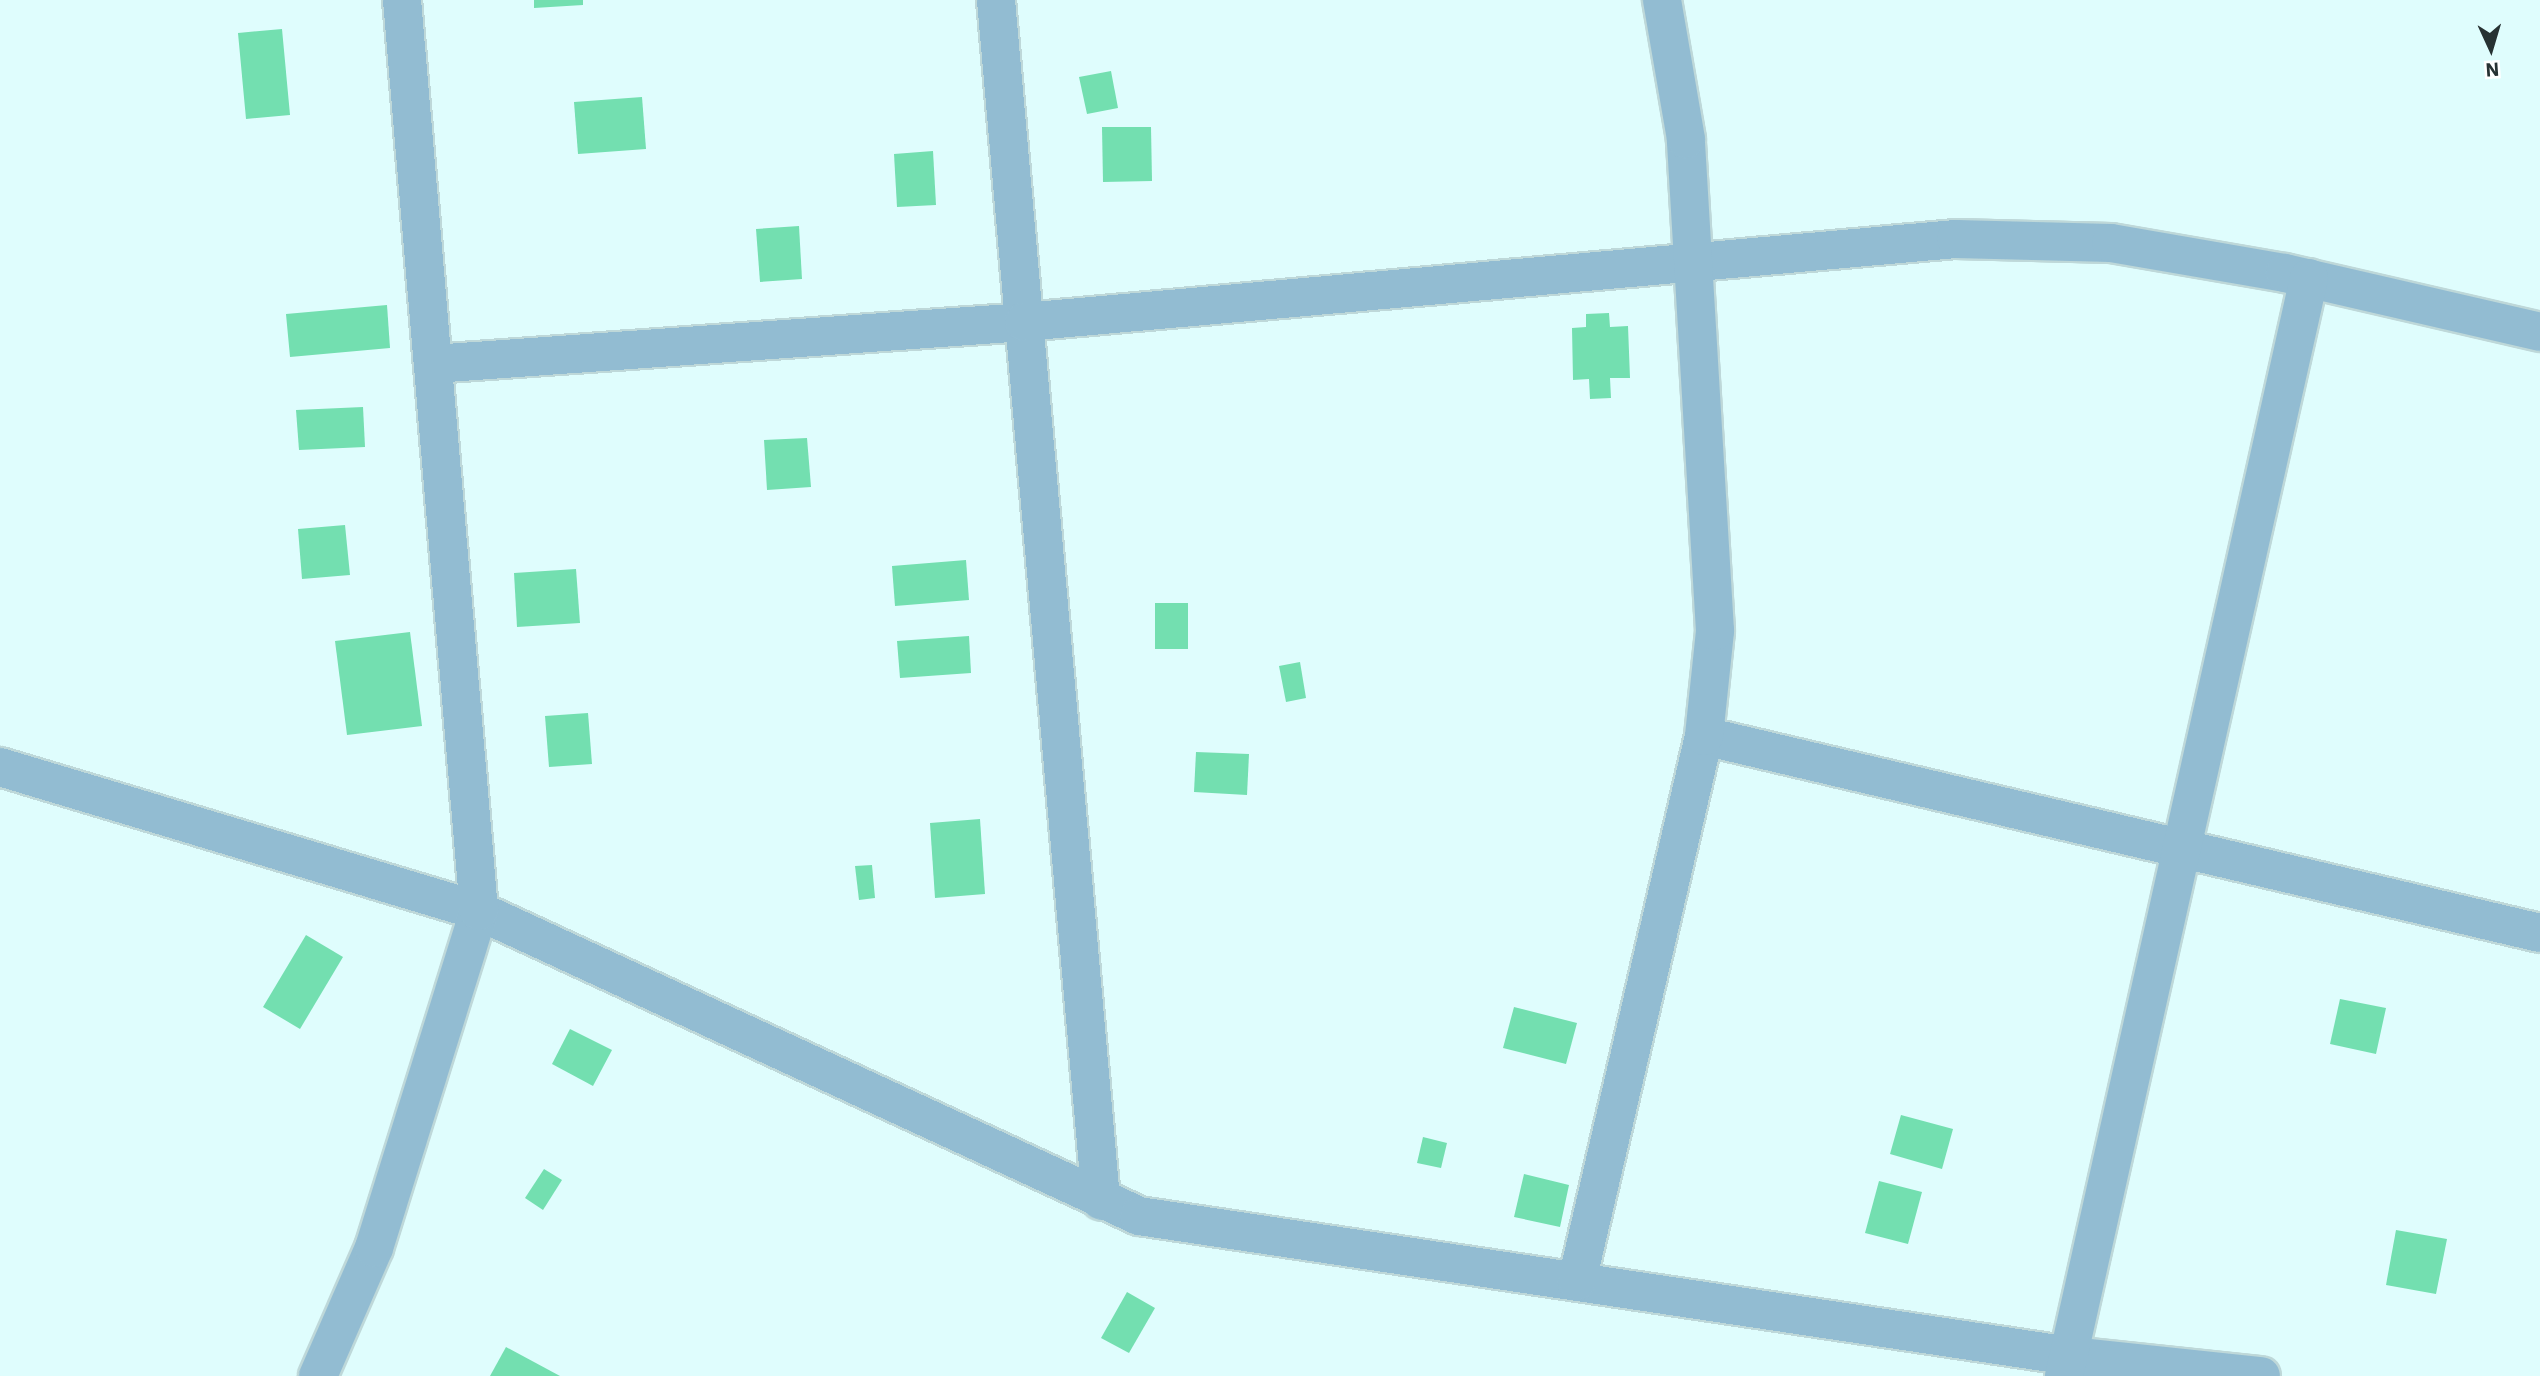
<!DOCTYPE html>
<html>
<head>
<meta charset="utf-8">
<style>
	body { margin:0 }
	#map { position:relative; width:2540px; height:1376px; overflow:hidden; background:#dffdfd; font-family:"IBM Plex Sans",sans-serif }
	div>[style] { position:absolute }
	.building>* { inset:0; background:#73dfb0 }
	.roads { filter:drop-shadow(2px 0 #bed8d9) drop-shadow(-2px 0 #bed8d9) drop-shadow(0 2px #bed8d9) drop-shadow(0 -2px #bed8d9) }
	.minor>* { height:38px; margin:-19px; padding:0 19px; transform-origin:19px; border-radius:19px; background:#92bcd2 }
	span { translate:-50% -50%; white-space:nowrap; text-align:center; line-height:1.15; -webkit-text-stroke:6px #fff; paint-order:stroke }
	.north { position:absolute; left:2456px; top:14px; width:70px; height:70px; -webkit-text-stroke:5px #fff; paint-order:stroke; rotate:176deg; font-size:19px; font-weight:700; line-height:28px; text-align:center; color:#273233 }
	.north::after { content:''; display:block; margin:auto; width:24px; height:32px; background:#273233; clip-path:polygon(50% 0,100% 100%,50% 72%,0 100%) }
</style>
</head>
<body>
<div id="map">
	<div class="building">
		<i style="clip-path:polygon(534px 0,583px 0,583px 5px,534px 8px)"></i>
		<i style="clip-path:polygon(282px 29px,290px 115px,246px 119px,238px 33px)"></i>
		<i style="clip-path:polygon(1111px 71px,1118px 108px,1087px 114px,1079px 77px)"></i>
		<i style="clip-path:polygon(642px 97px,646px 149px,578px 154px,574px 102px)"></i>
		<i style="clip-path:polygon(1102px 127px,1151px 127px,1152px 181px,1103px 182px)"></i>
		<i style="clip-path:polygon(933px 151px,936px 205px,897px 207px,894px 154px)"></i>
		<i style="clip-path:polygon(799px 226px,802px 279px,760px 282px,756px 229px)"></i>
		<i style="clip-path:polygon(387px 305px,390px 348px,290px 357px,286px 314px)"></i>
		<i style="clip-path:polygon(1609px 313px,1610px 327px,1628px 326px,1630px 378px,1610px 378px,1611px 398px,1590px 399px,1589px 379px,1573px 380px,1572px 328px,1586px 327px,1586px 314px)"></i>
		<i style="clip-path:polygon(363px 407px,365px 447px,299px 450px,296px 410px)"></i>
		<i style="clip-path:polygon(807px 438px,811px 487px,767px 490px,764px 440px)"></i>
		<i style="clip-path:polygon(345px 525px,350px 575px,302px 579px,298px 529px)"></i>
		<i style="clip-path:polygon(966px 560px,969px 600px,895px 606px,892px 566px)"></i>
		<i style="clip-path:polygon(576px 569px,580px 623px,517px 627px,514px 573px)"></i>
		<i style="clip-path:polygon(1155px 603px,1188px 603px,1188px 649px,1155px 649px)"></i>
		<i style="clip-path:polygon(410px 632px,422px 726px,347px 735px,335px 641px)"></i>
		<i style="clip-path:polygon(969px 636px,971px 673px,900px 678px,897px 641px)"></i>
		<i style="clip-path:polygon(1300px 662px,1306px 698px,1286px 702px,1279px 666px)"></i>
		<i style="clip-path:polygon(588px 713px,592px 764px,549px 767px,545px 716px)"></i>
		<i style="clip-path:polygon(1196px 752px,1249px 754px,1247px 795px,1194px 792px)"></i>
		<i style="clip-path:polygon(980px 819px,985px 894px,935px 898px,930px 823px)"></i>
		<i style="clip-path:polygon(872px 865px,875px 898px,859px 900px,855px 866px)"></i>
		<i style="clip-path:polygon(306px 935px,343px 957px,300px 1029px,263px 1007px)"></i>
		<i style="clip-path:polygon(2340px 999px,2386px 1008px,2376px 1054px,2330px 1044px)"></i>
		<i style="clip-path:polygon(1514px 1007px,1577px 1023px,1566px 1064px,1503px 1048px)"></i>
		<i style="clip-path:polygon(570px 1029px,612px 1050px,593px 1086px,552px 1064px)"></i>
		<i style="clip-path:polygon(1901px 1115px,1953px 1129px,1942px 1169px,1890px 1154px)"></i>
		<i style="clip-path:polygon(1423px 1137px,1447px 1143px,1441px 1168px,1417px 1163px)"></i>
		<i style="clip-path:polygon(544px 1169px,562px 1180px,543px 1210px,525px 1198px)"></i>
		<i style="clip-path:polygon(1524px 1174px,1569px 1185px,1560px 1227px,1514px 1217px)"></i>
		<i style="clip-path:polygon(1879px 1181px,1922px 1192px,1908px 1244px,1865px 1233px)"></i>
		<i style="clip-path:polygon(2396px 1230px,2447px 1239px,2436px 1294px,2386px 1285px)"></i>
		<i style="clip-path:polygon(1127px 1292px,1155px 1308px,1129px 1353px,1101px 1338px)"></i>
		<i style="clip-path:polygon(506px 1347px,560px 1376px,490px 1376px)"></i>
	</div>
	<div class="roads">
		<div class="minor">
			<i style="left:996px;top:0;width:1205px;rotate:85deg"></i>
			<i style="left:433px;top:364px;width:592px;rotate:-4.06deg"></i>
			<i style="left:1024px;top:322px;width:936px;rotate:-5.09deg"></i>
			<i style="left:1956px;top:239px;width:155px;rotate:1.5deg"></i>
			<i style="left:2111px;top:243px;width:177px;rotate:9.8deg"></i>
			<i style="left:2285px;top:273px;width:262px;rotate:13deg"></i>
			<i style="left:1704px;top:736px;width:859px;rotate:13.26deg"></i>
			<i style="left:0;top:767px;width:500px;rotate:16.73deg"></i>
			<i style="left:479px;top:911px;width:727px;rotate:24.8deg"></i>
			<i style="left:1139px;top:1216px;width:941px;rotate:8.55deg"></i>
			<i style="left:2070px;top:1356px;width:192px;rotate:6deg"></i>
			<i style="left:1577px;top:1281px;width:560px;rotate:-76.88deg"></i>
			<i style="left:1704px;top:736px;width:106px;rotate:-84deg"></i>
			<i style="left:1715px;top:631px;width:493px;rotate:-93.4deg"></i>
			<i style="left:1686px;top:139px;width:141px;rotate:-99.8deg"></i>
			<i style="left:318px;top:1376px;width:140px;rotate:-66.4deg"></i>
			<i style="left:374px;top:1248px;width:353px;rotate:-72.7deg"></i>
			<i style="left:479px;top:911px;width:914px;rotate:-94.83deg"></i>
			<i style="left:2064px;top:1376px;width:1125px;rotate:-77.42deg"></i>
		</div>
	</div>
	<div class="north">N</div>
</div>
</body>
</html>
